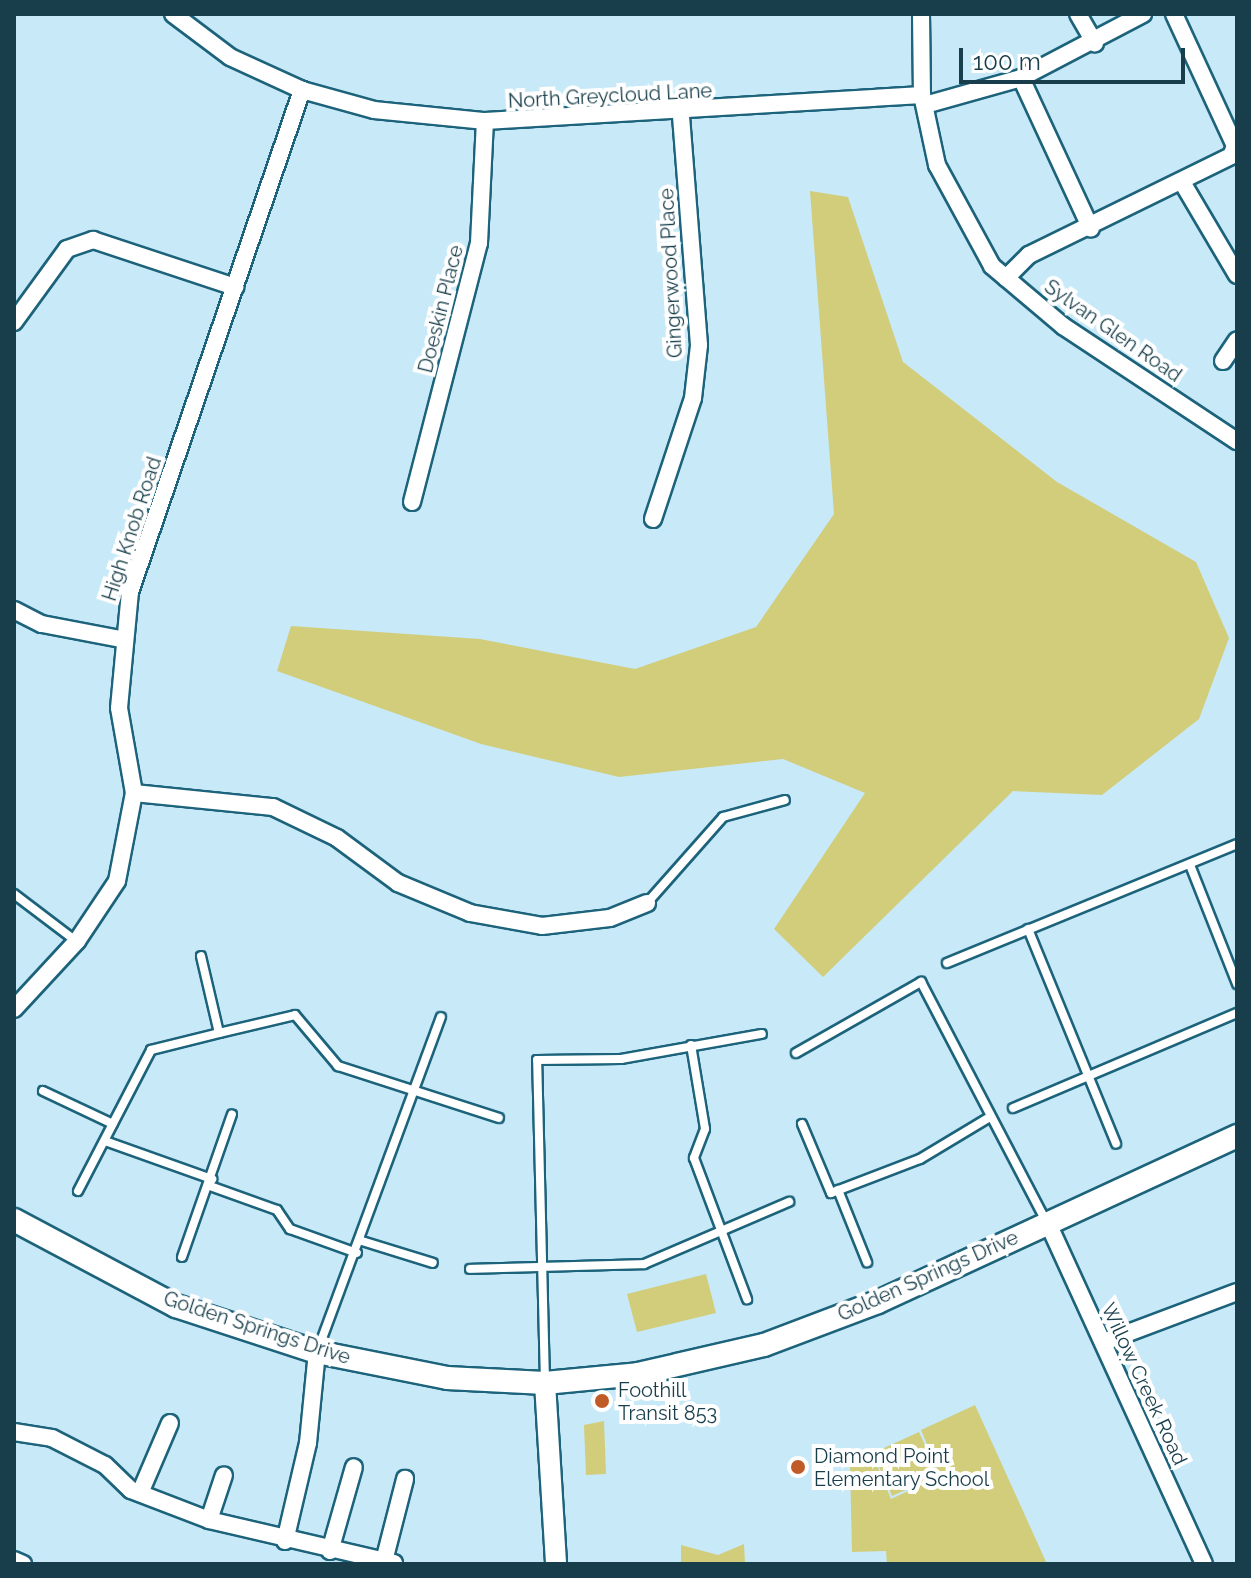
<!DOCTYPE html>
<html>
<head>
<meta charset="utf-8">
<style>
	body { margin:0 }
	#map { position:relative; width:1251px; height:1578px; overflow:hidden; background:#c8e9f7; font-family:Raleway,sans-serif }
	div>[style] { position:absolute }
	.green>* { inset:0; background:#d2cd7b }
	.roads { filter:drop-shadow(2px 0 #1c637b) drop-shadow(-2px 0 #1c637b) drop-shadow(0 2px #1c637b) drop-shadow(0 -2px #1c637b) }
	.service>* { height:8px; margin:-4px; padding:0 4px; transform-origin:4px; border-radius:4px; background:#fff }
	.minor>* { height:16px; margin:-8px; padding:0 8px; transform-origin:8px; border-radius:8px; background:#fff }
	.tertiary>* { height:20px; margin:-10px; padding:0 10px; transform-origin:10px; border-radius:10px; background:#fff }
	.secondary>* { height:22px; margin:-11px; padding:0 11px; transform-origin:11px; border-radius:11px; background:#fff }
	.dots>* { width:22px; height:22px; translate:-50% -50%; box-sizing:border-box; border:4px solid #fff; border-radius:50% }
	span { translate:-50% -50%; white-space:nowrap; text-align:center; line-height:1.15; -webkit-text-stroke:8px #fff; paint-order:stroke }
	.street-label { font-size:20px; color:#183e4b }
	.poi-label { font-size:20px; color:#183e4b }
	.left { translate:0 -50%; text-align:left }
	.frame { position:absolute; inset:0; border:16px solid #183e4b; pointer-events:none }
	.scale { position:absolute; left:959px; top:48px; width:226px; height:36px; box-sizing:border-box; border:4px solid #183e4b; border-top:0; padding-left:10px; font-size:24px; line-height:28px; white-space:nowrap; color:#183e4b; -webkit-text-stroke:6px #fff; paint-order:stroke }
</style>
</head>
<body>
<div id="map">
	<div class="green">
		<i style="clip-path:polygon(810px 191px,848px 197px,903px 362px,1057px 482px,1196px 562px,1229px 638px,1199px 719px,1102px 795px,1013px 791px,823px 977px,774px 929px,865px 793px,783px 759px,619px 777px,481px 744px,277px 671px,291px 626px,480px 639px,635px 669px,756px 627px,834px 514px)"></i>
		<i style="clip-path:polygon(706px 1274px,716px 1313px,637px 1332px,627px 1294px)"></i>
		<i style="clip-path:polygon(975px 1405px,1047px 1564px,887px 1564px,886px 1551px,852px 1552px,850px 1465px,873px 1456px,891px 1499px,940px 1476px,921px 1430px)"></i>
		<i style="clip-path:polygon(604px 1421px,606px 1474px,586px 1475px,584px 1425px)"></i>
		<i style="clip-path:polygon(919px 1432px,939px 1475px,892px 1496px,873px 1453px)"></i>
		<i style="clip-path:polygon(744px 1544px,745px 1564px,681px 1564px,681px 1545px,718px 1555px)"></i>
	</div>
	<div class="roads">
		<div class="service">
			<i style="left:1190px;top:865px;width:128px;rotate:68.4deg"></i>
			<i style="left:14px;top:894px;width:78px;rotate:37.2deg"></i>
			<i style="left:647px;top:903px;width:115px;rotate:-48.5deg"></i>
			<i style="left:723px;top:817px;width:64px;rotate:-15.3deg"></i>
			<i style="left:1028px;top:929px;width:232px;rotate:67.7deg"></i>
			<i style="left:947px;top:963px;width:313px;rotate:-22.3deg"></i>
			<i style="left:219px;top:1033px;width:78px;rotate:-13.3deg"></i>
			<i style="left:295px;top:1015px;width:67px;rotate:49.9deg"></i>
			<i style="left:338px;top:1066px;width:169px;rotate:17.9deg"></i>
			<i style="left:691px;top:1045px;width:85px;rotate:80.5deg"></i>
			<i style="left:705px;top:1129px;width:31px;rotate:111deg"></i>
			<i style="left:694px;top:1158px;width:151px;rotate:69.4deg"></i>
			<i style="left:796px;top:1053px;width:144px;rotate:-29.6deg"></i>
			<i style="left:921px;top:982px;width:270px;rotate:62.4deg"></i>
			<i style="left:43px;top:1091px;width:77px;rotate:25.2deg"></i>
			<i style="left:1013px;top:1108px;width:243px;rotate:-23deg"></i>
			<i style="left:802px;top:1124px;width:75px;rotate:67.2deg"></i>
			<i style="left:831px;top:1193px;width:95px;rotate:-20.9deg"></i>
			<i style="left:920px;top:1159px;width:82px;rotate:-31deg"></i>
			<i style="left:105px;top:1141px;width:114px;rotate:19.6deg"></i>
			<i style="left:210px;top:1186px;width:71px;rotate:19.7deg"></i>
			<i style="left:277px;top:1210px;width:23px;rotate:56deg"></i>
			<i style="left:290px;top:1229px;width:71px;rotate:19.7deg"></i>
			<i style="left:838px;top:1190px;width:78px;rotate:68.1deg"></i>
			<i style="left:78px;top:1191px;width:159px;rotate:-62.6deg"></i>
			<i style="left:151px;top:1050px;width:70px;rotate:-14deg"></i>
			<i style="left:219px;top:1033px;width:79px;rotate:-103.2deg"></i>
			<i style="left:362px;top:1241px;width:74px;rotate:17.2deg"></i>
			<i style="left:182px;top:1257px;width:151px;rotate:-70.7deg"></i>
			<i style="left:470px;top:1269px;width:174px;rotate:-1.6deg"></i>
			<i style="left:644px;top:1264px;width:158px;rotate:-23.2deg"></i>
			<i style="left:317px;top:1352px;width:357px;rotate:-69.7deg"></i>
			<i style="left:545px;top:1382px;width:322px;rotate:-91.4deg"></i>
			<i style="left:537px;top:1060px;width:84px;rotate:-0.7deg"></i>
			<i style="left:621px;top:1059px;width:143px;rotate:-10.1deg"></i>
		</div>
		<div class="minor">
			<i style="left:173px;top:14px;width:71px;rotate:37deg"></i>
			<i style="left:230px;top:57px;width:79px;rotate:24.6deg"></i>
			<i style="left:302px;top:90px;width:75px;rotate:15.5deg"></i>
			<i style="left:374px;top:110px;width:112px;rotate:5.7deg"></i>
			<i style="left:485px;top:121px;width:438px;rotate:-3.4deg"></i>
			<i style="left:921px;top:14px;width:81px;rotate:89.3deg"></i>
			<i style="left:922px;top:95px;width:72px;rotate:77.9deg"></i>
			<i style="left:937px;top:165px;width:115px;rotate:61.4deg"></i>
			<i style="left:992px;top:266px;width:93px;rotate:40.2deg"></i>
			<i style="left:1063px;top:326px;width:209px;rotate:33.5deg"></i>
			<i style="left:1078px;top:14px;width:34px;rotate:60deg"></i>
			<i style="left:1021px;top:78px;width:166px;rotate:65.1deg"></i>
			<i style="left:925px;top:105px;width:100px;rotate:-15.7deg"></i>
			<i style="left:1021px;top:78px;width:138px;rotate:-27.7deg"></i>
			<i style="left:1182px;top:182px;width:108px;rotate:59.4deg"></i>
			<i style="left:1006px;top:278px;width:33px;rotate:-45deg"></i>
			<i style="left:1029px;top:255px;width:225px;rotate:-26.1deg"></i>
			<i style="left:1231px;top:156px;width:11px;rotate:-68deg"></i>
			<i style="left:1235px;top:146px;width:145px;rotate:-114.8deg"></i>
			<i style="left:14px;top:322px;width:90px;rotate:-54deg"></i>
			<i style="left:67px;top:249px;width:28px;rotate:-19deg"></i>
			<i style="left:93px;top:240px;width:150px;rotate:18.3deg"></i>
			<i style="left:1223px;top:361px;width:25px;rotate:-56deg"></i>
			<i style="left:412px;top:502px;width:268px;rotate:-75.5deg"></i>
			<i style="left:479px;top:243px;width:122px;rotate:-87.2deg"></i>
			<i style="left:653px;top:519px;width:127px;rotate:-71.7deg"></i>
			<i style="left:693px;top:398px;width:53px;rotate:-83.5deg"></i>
			<i style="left:699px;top:345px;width:232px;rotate:-94.5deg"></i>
			<i style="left:14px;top:610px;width:31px;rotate:27deg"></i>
			<i style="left:42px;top:624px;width:80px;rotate:10.8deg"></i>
			<i style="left:134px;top:793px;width:140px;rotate:5.8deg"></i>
			<i style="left:273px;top:807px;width:71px;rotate:25.8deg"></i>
			<i style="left:337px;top:838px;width:76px;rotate:36.4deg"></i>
			<i style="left:398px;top:883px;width:78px;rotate:22.6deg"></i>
			<i style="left:470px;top:913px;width:73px;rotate:10.2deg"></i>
			<i style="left:542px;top:926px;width:68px;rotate:-6.7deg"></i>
			<i style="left:610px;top:918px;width:40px;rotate:-22deg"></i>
			<i style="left:14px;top:1009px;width:93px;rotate:-47.2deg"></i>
			<i style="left:77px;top:941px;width:72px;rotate:-56.3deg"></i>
			<i style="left:117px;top:881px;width:90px;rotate:-79.1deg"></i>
			<i style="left:134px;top:793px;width:86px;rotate:-100deg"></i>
			<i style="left:119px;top:708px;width:117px;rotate:-84.6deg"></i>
			<i style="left:130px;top:592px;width:531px;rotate:-71.09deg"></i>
			<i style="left:1047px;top:1221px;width:377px;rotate:65.4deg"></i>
			<i style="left:1104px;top:1342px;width:142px;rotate:-20.6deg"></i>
			<i style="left:14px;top:1432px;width:38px;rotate:9deg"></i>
			<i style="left:52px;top:1438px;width:59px;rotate:27deg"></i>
			<i style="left:105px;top:1465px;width:36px;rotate:44deg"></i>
			<i style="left:131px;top:1490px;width:84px;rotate:21deg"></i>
			<i style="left:209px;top:1520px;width:190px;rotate:13.1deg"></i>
			<i style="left:140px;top:1493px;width:76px;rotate:-66.8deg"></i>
			<i style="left:209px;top:1520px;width:47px;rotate:-71.6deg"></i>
			<i style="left:285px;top:1541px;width:101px;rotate:-76.8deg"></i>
			<i style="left:308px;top:1443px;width:91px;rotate:-84.4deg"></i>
			<i style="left:330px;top:1551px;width:87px;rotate:-74.1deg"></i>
			<i style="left:14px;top:1560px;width:10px;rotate:24deg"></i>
			<i style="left:384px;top:1561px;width:85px;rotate:-75.6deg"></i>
		</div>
		<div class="tertiary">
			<i style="left:545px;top:1383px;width:181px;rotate:86.5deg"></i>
		</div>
		<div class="secondary">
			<i style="left:14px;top:1220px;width:183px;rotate:28deg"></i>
			<i style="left:176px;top:1306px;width:148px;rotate:18.1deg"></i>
			<i style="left:317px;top:1352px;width:133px;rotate:11.3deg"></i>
			<i style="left:447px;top:1378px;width:98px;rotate:2.9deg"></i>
			<i style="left:545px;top:1383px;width:93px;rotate:-5.5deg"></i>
			<i style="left:638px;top:1374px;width:129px;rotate:-13deg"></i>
			<i style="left:764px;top:1345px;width:122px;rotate:-20.7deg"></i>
			<i style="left:878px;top:1302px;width:396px;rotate:-24.8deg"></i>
		</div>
	</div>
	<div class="dots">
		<i style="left:602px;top:1401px;background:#c05b27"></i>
		<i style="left:798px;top:1467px;background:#c05b27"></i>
	</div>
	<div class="street-label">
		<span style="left:610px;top:96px;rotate:-3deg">North Greycloud Lane</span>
		<span style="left:671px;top:273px;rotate:-93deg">Gingerwood Place</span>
		<span style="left:441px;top:309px;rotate:-76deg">Doeskin Place</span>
		<span style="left:1113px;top:331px;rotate:35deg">Sylvan Glen Road</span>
		<span style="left:132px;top:529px;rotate:-72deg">High Knob Road</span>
		<span style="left:928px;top:1276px;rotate:-24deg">Golden Springs Drive</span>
		<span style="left:257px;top:1328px;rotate:18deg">Golden Springs Drive</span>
		<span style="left:1144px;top:1384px;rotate:65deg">Willow Creek Road</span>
	</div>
	<div class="poi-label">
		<span class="left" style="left:618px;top:1402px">Foothill<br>Transit 853</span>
		<span class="left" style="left:814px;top:1468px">Diamond Point<br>Elementary School</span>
	</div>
	<div class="frame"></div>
	<div class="scale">100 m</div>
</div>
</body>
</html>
